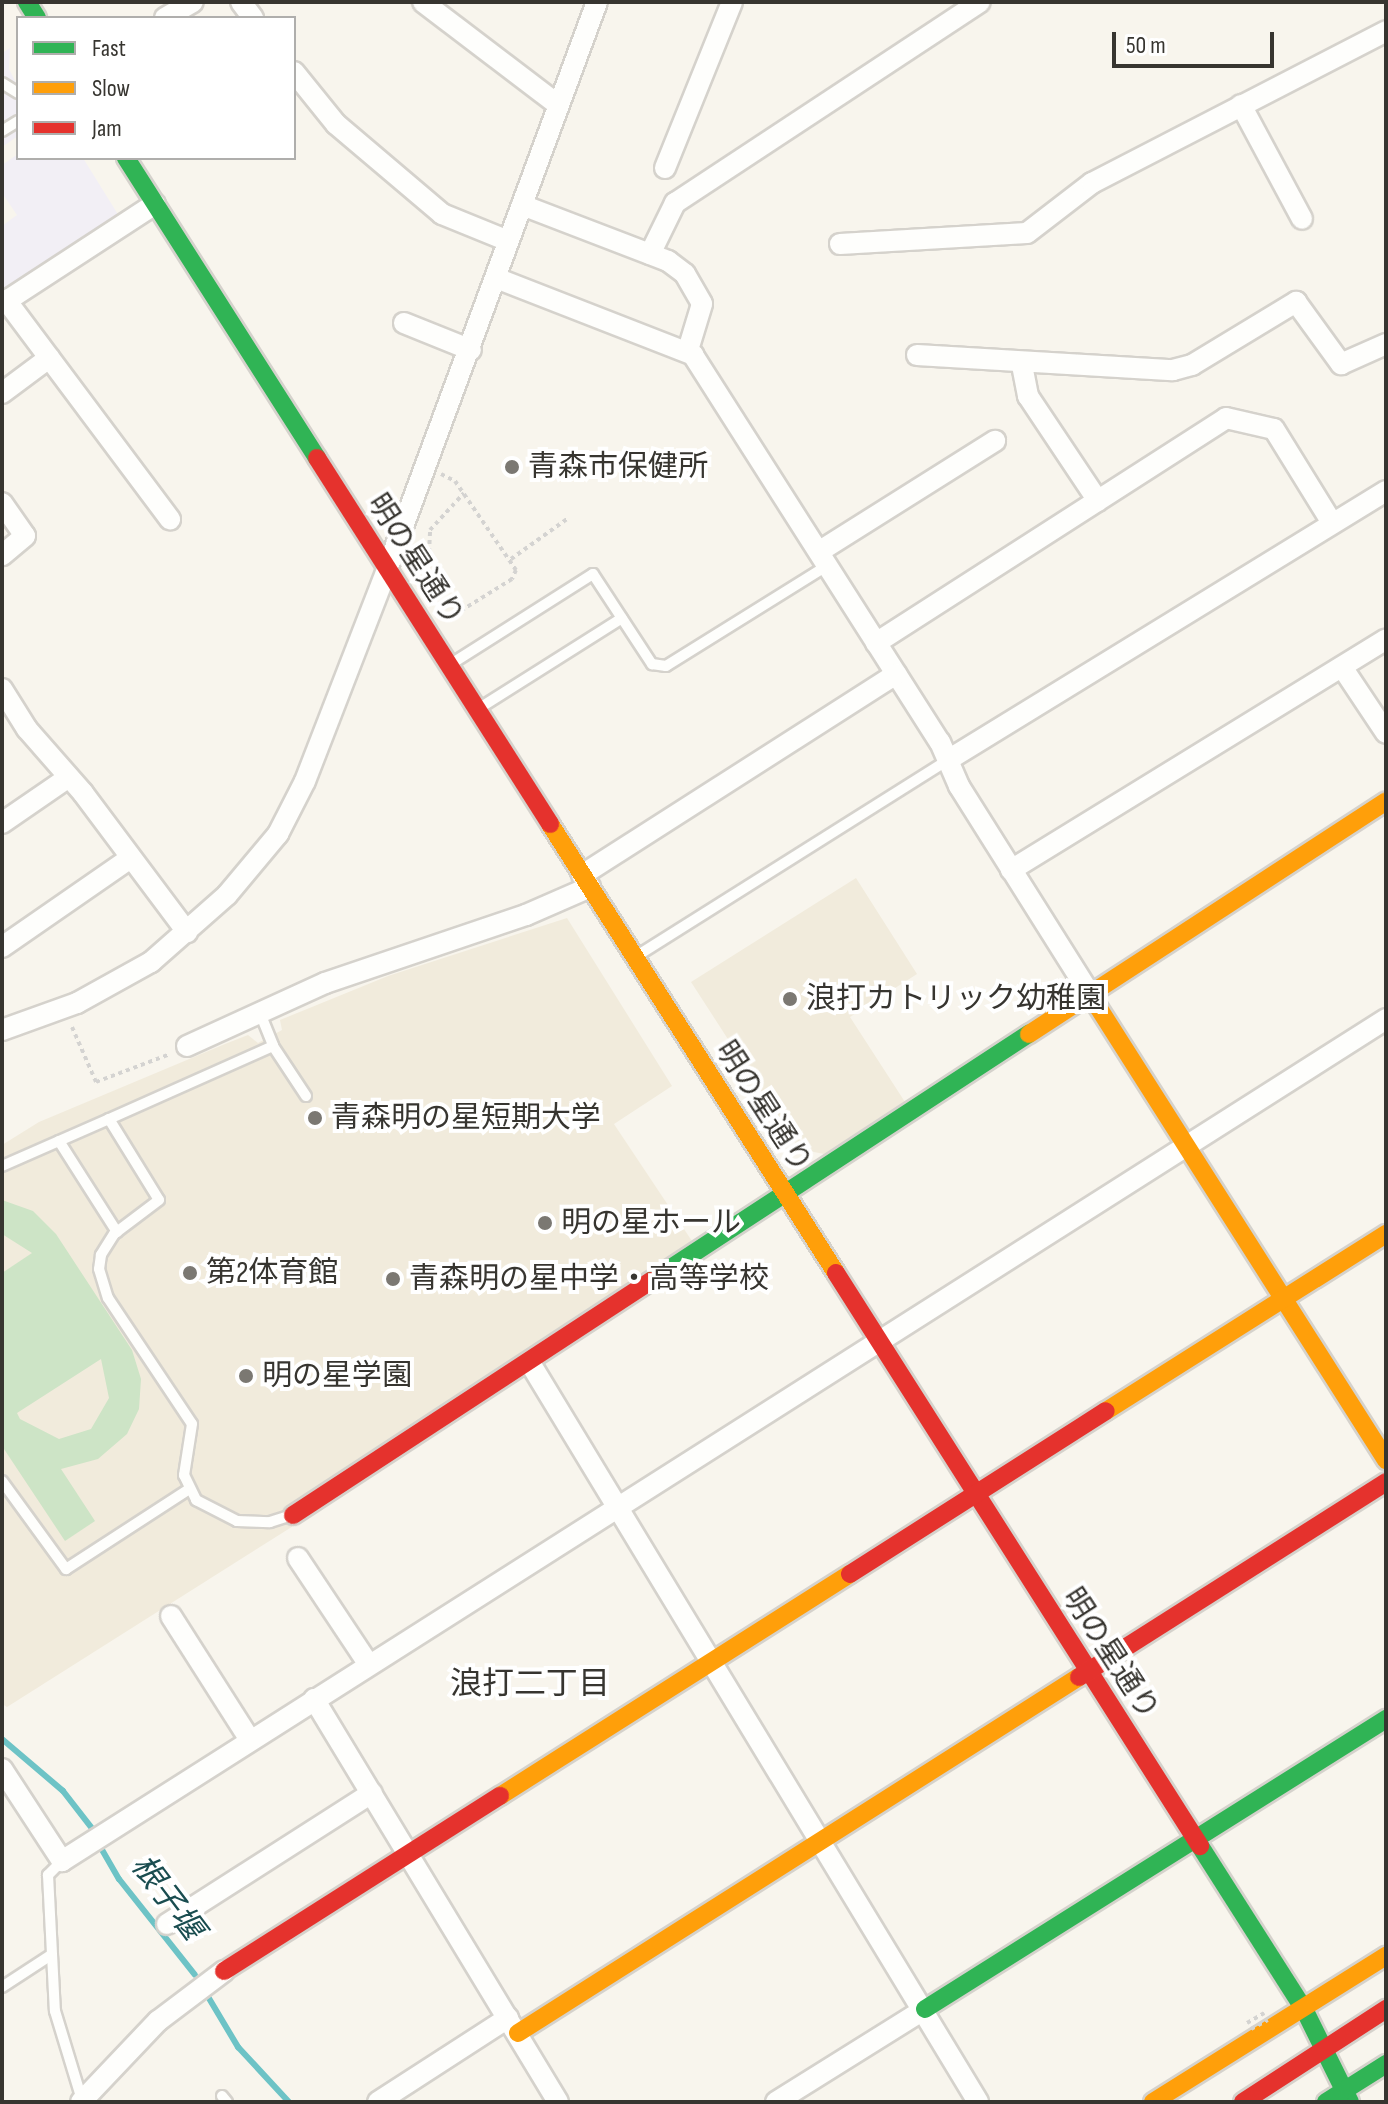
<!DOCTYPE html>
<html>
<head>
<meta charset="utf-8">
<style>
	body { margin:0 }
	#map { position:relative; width:1388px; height:2104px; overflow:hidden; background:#f8f5ed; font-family:"Sofia Sans Condensed","Noto Sans JP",sans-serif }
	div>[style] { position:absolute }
	.commercial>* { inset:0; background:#f2eff5 }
	.built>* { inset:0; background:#f1ebdc }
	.green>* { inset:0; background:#cde4c6 }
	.stream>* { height:6px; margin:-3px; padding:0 3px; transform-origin:3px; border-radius:3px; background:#6dc3c6 }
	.path>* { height:4px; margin-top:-2px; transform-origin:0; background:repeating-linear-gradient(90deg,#d4d3d1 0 4px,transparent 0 8px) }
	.roads { filter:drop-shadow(2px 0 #d5d2cc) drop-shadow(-2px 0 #d5d2cc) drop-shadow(0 2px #d5d2cc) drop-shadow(0 -2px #d5d2cc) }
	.lane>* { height:10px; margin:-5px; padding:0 5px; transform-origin:5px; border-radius:5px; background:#fefefc }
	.street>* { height:20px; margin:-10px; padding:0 10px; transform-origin:10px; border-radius:10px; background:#fefefc }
	.fast>* { height:18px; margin:-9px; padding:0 9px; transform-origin:9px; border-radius:9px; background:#30b455 }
	.slow>* { height:18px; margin:-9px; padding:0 9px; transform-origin:9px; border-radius:9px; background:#ff9f0a }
	.jam>* { height:18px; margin:-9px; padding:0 9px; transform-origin:9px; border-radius:9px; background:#e5322d }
	.path-bridge>* { height:4px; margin-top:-2px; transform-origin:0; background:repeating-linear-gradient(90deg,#d4d3d1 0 4px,transparent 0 8px) }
	.dots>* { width:22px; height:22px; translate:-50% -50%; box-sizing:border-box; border:4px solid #fff; border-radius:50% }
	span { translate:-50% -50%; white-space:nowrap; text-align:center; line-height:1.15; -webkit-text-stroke:8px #fff; paint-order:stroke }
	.poi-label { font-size:30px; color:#373530 }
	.left { translate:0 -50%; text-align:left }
	.street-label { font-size:30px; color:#373530 }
	.neighbourhood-label { font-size:32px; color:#373530 }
	.water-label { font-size:32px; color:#1a4d50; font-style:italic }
	.frame { position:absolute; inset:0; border:4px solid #373530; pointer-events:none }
	.legend { position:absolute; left:16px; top:16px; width:280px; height:144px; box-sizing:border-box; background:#fff; border:2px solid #afaeac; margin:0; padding:10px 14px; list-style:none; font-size:24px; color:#373530 }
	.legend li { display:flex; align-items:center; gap:16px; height:40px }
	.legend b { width:40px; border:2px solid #afaeac }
	.scale { position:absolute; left:1112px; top:32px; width:162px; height:36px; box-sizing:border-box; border:4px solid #373530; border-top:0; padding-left:10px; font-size:24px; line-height:28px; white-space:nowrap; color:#373530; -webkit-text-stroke:6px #fff; paint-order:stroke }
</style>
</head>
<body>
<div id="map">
	<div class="commercial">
		<i style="clip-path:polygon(10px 48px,9px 69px,18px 87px,18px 136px,2px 147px,2px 53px)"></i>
		<i style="clip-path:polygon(18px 154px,83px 158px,119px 216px,2px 293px,2px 226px,17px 215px,2px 193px,2px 165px)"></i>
	</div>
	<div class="built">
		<i style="clip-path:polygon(856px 878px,917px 974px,850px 1017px,905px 1102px,824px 1154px,799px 1149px,691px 982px)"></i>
		<i style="clip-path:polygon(567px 918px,672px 1086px,614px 1124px,694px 1244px,298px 1523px,7px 1707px,2px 1704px,2px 1145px,39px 1122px,225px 1044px,248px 1035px,258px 1043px,282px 1030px,280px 1020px,388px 976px)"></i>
	</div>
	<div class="green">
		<i style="clip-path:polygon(evenodd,2px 1200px,33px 1211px,56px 1234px,132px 1350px,141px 1379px,139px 1409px,127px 1434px,98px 1459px,61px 1469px,95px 1521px,65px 1541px,2px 1446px,2px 1273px,32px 1253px,2px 1234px,2px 1200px,101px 1359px,109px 1398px,91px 1429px,59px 1439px,20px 1419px,17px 1413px,101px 1359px)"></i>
	</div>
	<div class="stream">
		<i style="left:2px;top:1739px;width:80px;rotate:40.4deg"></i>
		<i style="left:63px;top:1791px;width:46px;rotate:52.1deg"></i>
		<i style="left:101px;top:1848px;width:36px;rotate:60deg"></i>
		<i style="left:119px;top:1879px;width:122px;rotate:51.6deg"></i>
		<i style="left:207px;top:1995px;width:61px;rotate:59.2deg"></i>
		<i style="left:238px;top:2047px;width:75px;rotate:47.2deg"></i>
	</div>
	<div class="path">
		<i style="left:441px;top:474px;width:16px;rotate:27deg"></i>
		<i style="left:455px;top:481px;width:108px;rotate:55.6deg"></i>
		<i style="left:516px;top:570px;width:10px;rotate:114deg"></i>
		<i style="left:512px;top:579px;width:68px;rotate:148.2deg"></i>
		<i style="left:511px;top:559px;width:69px;rotate:-35.5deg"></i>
		<i style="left:420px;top:560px;width:12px;rotate:-42deg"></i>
		<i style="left:429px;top:552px;width:22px;rotate:-87deg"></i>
		<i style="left:430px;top:530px;width:50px;rotate:-47.4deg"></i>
		<i style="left:72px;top:1027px;width:60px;rotate:66.4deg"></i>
		<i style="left:96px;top:1082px;width:79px;rotate:-20.7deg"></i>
	</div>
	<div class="roads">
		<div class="lane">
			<i style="left:2px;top:83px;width:19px;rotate:32deg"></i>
			<i style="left:2px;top:131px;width:19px;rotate:-32deg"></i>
			<i style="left:451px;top:664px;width:168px;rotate:-32.4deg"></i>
			<i style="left:593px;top:574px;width:108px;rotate:56.8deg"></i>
			<i style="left:652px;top:664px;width:14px;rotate:8deg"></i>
			<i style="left:666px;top:666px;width:191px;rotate:-31.9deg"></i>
			<i style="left:478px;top:709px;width:170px;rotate:-32.3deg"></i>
			<i style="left:635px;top:957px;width:370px;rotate:-32.2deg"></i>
			<i style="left:260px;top:1013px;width:35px;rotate:68deg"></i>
			<i style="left:273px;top:1046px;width:180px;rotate:156deg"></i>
			<i style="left:109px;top:1119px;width:95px;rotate:58.3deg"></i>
			<i style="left:159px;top:1200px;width:56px;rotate:142.9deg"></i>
			<i style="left:114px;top:1234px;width:25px;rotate:122deg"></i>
			<i style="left:101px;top:1255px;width:14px;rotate:98deg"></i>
			<i style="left:99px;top:1269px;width:30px;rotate:73deg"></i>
			<i style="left:108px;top:1298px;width:151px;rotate:56.3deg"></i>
			<i style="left:192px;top:1424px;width:52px;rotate:98.9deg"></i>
			<i style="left:184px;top:1475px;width:28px;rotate:64deg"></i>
			<i style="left:196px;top:1500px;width:46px;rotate:27.1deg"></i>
			<i style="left:237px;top:1521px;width:33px;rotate:2deg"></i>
			<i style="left:270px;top:1522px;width:23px;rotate:-18deg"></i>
			<i style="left:273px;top:1046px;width:60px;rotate:56.6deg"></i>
			<i style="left:59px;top:1141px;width:108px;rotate:57.5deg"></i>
			<i style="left:2px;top:1166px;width:117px;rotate:-23.7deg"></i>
			<i style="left:2px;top:1481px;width:109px;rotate:54deg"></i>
			<i style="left:66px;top:1569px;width:147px;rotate:-33deg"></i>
			<i style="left:62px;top:1861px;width:20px;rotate:135deg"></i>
			<i style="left:48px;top:1875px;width:136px;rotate:87.1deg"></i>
			<i style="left:55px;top:2011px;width:93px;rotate:73.1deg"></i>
			<i style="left:2px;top:1987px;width:59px;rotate:-33.1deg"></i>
			<i style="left:222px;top:2096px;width:8px;rotate:50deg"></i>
		</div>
		<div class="street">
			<i style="left:241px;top:2px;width:20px;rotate:53deg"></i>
			<i style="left:423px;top:2px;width:170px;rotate:37.3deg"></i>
			<i style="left:165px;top:18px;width:32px;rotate:-30deg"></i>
			<i style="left:294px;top:72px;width:67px;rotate:51.1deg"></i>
			<i style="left:336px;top:124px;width:139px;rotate:40.3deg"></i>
			<i style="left:442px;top:214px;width:71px;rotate:22.2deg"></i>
			<i style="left:1241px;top:105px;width:129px;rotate:61.8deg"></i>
			<i style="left:665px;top:168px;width:179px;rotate:-68deg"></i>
			<i style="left:155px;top:204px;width:174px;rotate:146.9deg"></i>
			<i style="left:9px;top:299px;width:5px;rotate:90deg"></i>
			<i style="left:9px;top:304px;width:269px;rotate:53.2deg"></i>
			<i style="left:522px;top:205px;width:156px;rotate:21deg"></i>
			<i style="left:668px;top:261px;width:21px;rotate:37deg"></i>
			<i style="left:685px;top:274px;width:34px;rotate:60deg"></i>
			<i style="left:702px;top:304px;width:48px;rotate:106.9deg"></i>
			<i style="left:840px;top:244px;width:187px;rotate:-3.4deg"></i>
			<i style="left:1027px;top:233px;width:82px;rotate:-37.6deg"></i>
			<i style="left:1092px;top:183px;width:331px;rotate:-27.3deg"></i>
			<i style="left:650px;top:254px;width:57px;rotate:-63.9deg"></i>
			<i style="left:675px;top:203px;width:365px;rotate:-33.4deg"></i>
			<i style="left:496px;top:278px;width:212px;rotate:21.3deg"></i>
			<i style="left:693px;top:355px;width:459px;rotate:57.5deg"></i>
			<i style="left:940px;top:742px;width:48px;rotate:66.6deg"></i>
			<i style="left:959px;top:786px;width:248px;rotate:57.8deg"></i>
			<i style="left:404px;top:323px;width:72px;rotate:21.9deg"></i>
			<i style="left:917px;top:355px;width:256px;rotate:3.4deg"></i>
			<i style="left:1173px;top:370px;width:20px;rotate:-15deg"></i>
			<i style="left:1192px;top:365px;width:122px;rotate:-31.2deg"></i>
			<i style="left:1296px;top:302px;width:77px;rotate:54deg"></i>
			<i style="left:1341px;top:364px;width:49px;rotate:-24deg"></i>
			<i style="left:1022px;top:365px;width:32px;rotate:79deg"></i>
			<i style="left:1028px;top:396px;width:126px;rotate:56.3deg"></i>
			<i style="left:2px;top:393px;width:59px;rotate:-36.7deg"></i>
			<i style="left:2px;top:503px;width:40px;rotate:55.1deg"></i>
			<i style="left:25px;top:536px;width:30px;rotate:140deg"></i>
			<i style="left:820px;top:551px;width:207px;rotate:-32.2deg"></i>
			<i style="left:876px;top:643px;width:416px;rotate:-32.7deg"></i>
			<i style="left:1226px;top:418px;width:49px;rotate:12.9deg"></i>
			<i style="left:1274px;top:429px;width:110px;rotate:58.3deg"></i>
			<i style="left:1342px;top:667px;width:79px;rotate:56.3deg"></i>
			<i style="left:2px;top:689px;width:47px;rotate:58deg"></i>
			<i style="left:27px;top:729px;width:85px;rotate:48.8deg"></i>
			<i style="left:83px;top:793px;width:174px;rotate:53.2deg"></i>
			<i style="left:948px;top:760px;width:514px;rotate:-31.56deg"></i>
			<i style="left:2px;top:823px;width:81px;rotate:-34.5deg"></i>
			<i style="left:1011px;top:870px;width:440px;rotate:-31.6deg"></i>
			<i style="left:582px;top:875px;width:373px;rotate:-32.6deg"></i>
			<i style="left:2px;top:947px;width:155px;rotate:-34.7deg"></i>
			<i style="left:2px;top:1030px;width:80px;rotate:-19.8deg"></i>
			<i style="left:77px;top:1003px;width:85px;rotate:-29deg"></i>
			<i style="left:151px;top:962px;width:101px;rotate:-41.4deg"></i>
			<i style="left:227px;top:895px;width:80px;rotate:-50.1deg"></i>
			<i style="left:278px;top:834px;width:59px;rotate:-63deg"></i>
			<i style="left:305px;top:781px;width:230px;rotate:-68.8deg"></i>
			<i style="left:388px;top:567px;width:602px;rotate:-69.7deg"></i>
			<i style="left:187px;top:1046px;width:152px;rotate:-24.5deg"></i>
			<i style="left:325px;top:983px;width:212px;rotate:-18.7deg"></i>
			<i style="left:526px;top:915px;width:70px;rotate:-23.6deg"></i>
			<i style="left:530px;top:1363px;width:864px;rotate:58.77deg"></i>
			<i style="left:298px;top:1558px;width:128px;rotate:56.4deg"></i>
			<i style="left:171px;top:1616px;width:147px;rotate:57.5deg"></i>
			<i style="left:314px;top:1699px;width:471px;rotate:58.8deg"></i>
			<i style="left:2px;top:1769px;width:110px;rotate:56.9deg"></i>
			<i style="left:62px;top:1861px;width:1569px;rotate:-32.45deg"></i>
			<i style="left:167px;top:1924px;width:243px;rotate:-32.6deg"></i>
			<i style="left:81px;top:2102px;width:112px;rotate:-46.5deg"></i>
			<i style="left:158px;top:2021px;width:83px;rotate:-37.1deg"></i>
			<i style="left:378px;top:2102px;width:155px;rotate:-32.9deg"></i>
			<i style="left:776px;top:2102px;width:176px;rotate:-32deg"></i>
		</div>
		<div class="fast">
			<i style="left:27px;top:2px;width:19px;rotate:58deg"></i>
			<i style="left:126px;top:158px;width:356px;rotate:57.5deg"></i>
			<i style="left:651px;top:1281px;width:452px;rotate:-33.2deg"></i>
			<i style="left:1200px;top:1846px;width:193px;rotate:57.5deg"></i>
			<i style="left:1304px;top:2009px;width:104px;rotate:63.7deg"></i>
			<i style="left:925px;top:2009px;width:545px;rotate:-32.17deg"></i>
			<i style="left:1326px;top:2102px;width:71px;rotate:-32.3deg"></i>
		</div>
		<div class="slow">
			<i style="left:550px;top:824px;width:532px;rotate:57.5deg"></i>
			<i style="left:1091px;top:996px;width:550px;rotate:57.55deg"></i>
			<i style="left:1029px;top:1034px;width:426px;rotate:-33.1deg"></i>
			<i style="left:1106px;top:1411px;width:331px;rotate:-32.3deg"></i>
			<i style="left:500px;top:1796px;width:414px;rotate:-32.4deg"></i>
			<i style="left:518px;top:2033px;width:664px;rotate:-32.4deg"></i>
			<i style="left:1153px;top:2102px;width:275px;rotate:-32.1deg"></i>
		</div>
		<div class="jam">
			<i style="left:317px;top:458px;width:434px;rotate:57.5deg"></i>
			<i style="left:836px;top:1273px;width:679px;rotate:57.57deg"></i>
			<i style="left:293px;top:1515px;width:428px;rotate:-33.2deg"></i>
			<i style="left:850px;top:1574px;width:303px;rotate:-32.5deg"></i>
			<i style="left:1079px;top:1677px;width:364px;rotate:-32.4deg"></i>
			<i style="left:224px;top:1971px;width:327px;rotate:-32.4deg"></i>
			<i style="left:1243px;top:2102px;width:171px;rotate:-33deg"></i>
		</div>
	</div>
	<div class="path-bridge">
		<i style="left:1247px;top:2023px;width:20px;rotate:-30deg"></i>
		<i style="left:1251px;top:2029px;width:19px;rotate:-28deg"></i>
	</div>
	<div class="dots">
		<i style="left:512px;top:467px;background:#7b7872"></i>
		<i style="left:790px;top:999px;background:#7b7872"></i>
		<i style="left:315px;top:1118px;background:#7b7872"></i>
		<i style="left:545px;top:1223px;background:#7b7872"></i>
		<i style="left:190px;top:1273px;background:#7b7872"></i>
		<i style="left:393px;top:1279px;background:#7b7872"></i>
		<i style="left:246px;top:1376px;background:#7b7872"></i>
	</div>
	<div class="poi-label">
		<span class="left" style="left:528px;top:467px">青森市保健所</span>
		<span class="left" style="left:806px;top:999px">浪打カトリック幼稚園</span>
		<span class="left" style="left:331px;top:1118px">青森明の星短期大学</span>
		<span class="left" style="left:561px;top:1223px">明の星ホール</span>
		<span class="left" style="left:206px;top:1273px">第2体育館</span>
		<span class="left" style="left:409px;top:1279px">青森明の星中学・高等学校</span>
		<span class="left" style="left:262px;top:1376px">明の星学園</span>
	</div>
	<div class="street-label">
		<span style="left:415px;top:560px;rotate:57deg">明の星通り</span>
		<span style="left:763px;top:1107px;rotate:57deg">明の星通り</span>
		<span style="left:1110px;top:1654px;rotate:57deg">明の星通り</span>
	</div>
	<div class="neighbourhood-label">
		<span style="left:530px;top:1685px">浪打二丁目</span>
	</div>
	<div class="water-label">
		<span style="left:166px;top:1898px;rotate:53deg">根子堰</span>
	</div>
	<div class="frame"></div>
	<ul class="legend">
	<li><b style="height:10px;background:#30b455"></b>Fast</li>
	<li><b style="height:10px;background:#ff9f0a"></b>Slow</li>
	<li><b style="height:10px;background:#e5322d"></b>Jam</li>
	</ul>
	<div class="scale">50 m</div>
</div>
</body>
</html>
